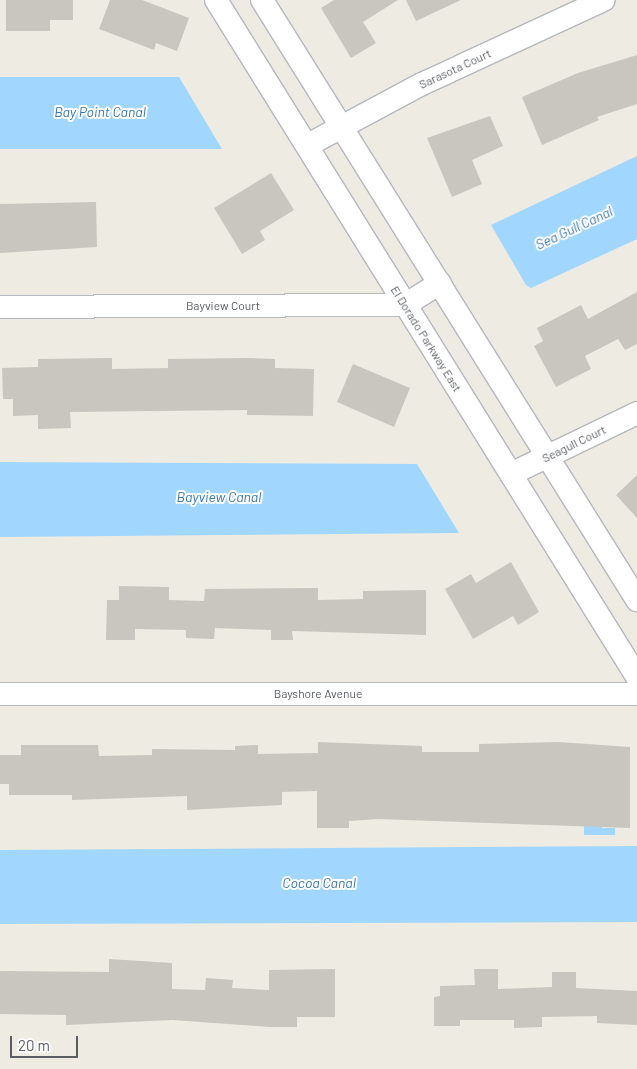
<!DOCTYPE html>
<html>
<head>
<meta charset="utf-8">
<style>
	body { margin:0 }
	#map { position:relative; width:637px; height:1069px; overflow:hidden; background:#eeebe2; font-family:Barlow,sans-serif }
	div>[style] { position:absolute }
	.water>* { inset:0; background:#a1d7ff }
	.building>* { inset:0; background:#c9c6bf }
	.roads { filter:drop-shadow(1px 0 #b5b8bd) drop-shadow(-1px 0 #b5b8bd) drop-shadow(0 1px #b5b8bd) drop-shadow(0 -1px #b5b8bd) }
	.minor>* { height:22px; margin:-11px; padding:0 11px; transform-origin:11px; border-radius:11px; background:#fff }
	span { translate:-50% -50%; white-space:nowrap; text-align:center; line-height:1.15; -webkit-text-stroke:4px #fff; paint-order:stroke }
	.street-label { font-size:12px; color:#5a5e63 }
	.water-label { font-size:14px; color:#3b78b3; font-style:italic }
	.scale { position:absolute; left:10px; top:1036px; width:68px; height:22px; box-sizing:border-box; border:2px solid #5a5e63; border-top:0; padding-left:6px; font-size:15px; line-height:18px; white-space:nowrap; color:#5a5e63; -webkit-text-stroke:4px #fff; paint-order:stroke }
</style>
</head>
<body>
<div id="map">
	<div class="water">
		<i style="clip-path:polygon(0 77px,179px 77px,222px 149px,0 149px)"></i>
		<i style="clip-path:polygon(637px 156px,637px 239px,531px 288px,526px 285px,491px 225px)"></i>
		<i style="clip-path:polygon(0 462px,417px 464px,459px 533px,0 537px)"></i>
		<i style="clip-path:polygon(584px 813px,602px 813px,602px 828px,615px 828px,615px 835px,584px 835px)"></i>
		<i style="clip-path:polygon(637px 846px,637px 922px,0 924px,0 850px)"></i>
	</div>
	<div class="building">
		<i style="clip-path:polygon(6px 0,73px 0,73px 20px,50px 20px,50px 31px,6px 31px)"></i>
		<i style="clip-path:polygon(110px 0,142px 0,189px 18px,177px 51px,156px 43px,154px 50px,99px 29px)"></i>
		<i style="clip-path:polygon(334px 0,398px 0,363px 22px,376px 43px,351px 58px,321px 8px)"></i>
		<i style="clip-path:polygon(406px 0,461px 0,416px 21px)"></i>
		<i style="clip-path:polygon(637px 55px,637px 104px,597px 117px,599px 120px,542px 145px,522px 97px,578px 73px)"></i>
		<i style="clip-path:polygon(490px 116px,503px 146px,472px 160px,482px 184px,452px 197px,427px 138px)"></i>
		<i style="clip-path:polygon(271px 173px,294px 210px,260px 231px,265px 240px,242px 254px,214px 208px)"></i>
		<i style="clip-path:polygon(96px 202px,97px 247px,0 253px,0 204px)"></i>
		<i style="clip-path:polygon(637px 292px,637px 344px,625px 350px,618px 339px,585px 356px,591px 369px,556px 387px,534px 346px,543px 341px,537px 328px,581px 305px,588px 319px)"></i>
		<i style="clip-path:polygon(112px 358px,112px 369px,168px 368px,168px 359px,247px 358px,275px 359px,275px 368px,314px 369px,313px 416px,247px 415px,247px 410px,70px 412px,71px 428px,38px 429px,38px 415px,13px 416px,13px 399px,3px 399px,2px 368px,38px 367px,38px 359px)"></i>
		<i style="clip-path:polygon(353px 364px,410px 388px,394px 427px,337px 402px)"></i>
		<i style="clip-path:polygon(637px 475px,637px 518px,616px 495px)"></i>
		<i style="clip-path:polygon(511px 562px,539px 612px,518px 625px,513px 616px,473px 639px,445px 589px,471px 574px,476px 583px)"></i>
		<i style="clip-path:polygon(119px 586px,169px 587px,169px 600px,204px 601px,205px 589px,318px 588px,318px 600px,363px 599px,363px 591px,426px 590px,426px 635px,292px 631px,293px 640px,271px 640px,271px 630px,215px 628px,214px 639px,186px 638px,186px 630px,135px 629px,135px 640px,106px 640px,107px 600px,119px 600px)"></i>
		<i style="clip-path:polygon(318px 742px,422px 746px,422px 752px,479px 752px,479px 744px,559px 742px,630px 747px,630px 828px,378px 819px,349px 821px,349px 828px,317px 828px,317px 791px,282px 792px,282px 805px,187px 810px,187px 796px,72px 800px,72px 795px,9px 795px,9px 784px,0 784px,0 755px,21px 755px,21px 745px,98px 745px,99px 756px,152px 755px,152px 749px,235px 750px,235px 746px,258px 745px,258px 754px,318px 753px)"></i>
		<i style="clip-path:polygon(109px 959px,172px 963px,172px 989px,205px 990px,206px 978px,233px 980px,232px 988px,269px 990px,269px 970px,335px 969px,335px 1017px,297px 1017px,297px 1027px,270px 1027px,172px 1020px,66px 1025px,66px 1015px,0 1014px,0 971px,109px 972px)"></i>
		<i style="clip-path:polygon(474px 969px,498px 969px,498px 989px,552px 987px,552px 972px,576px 972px,576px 988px,637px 991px,637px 1025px,597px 1023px,597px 1016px,542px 1017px,542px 1027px,514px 1028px,514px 1020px,460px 1020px,460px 1026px,434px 1026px,434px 997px,440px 996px,440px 986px,475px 985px)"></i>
	</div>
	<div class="roads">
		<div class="minor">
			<i style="left:216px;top:0;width:797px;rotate:58.12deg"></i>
			<i style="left:262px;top:0;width:708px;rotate:57.99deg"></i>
			<i style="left:308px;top:145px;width:129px;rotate:-28.2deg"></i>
			<i style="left:422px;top:84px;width:200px;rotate:-24.8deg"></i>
			<i style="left:0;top:307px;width:405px;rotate:-0.3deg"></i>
			<i style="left:405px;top:305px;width:41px;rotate:-32.2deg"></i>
			<i style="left:511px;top:474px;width:140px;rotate:-25.8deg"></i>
			<i style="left:0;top:694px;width:637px"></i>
		</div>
	</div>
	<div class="street-label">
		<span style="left:455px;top:69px;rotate:-25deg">Sarasota Court</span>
		<span style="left:223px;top:306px">Bayview Court</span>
		<span style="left:426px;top:339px;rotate:58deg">El Dorado Parkway East</span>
		<span style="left:574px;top:444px;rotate:-26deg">Seagull Court</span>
		<span style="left:318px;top:694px">Bayshore Avenue</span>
	</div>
	<div class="water-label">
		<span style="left:100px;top:112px">Bay Point Canal</span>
		<span style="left:574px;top:228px;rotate:-25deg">Sea Gull Canal</span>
		<span style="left:219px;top:497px">Bayview Canal</span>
		<span style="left:319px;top:883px">Cocoa Canal</span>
	</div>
	<div class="scale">20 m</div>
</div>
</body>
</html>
